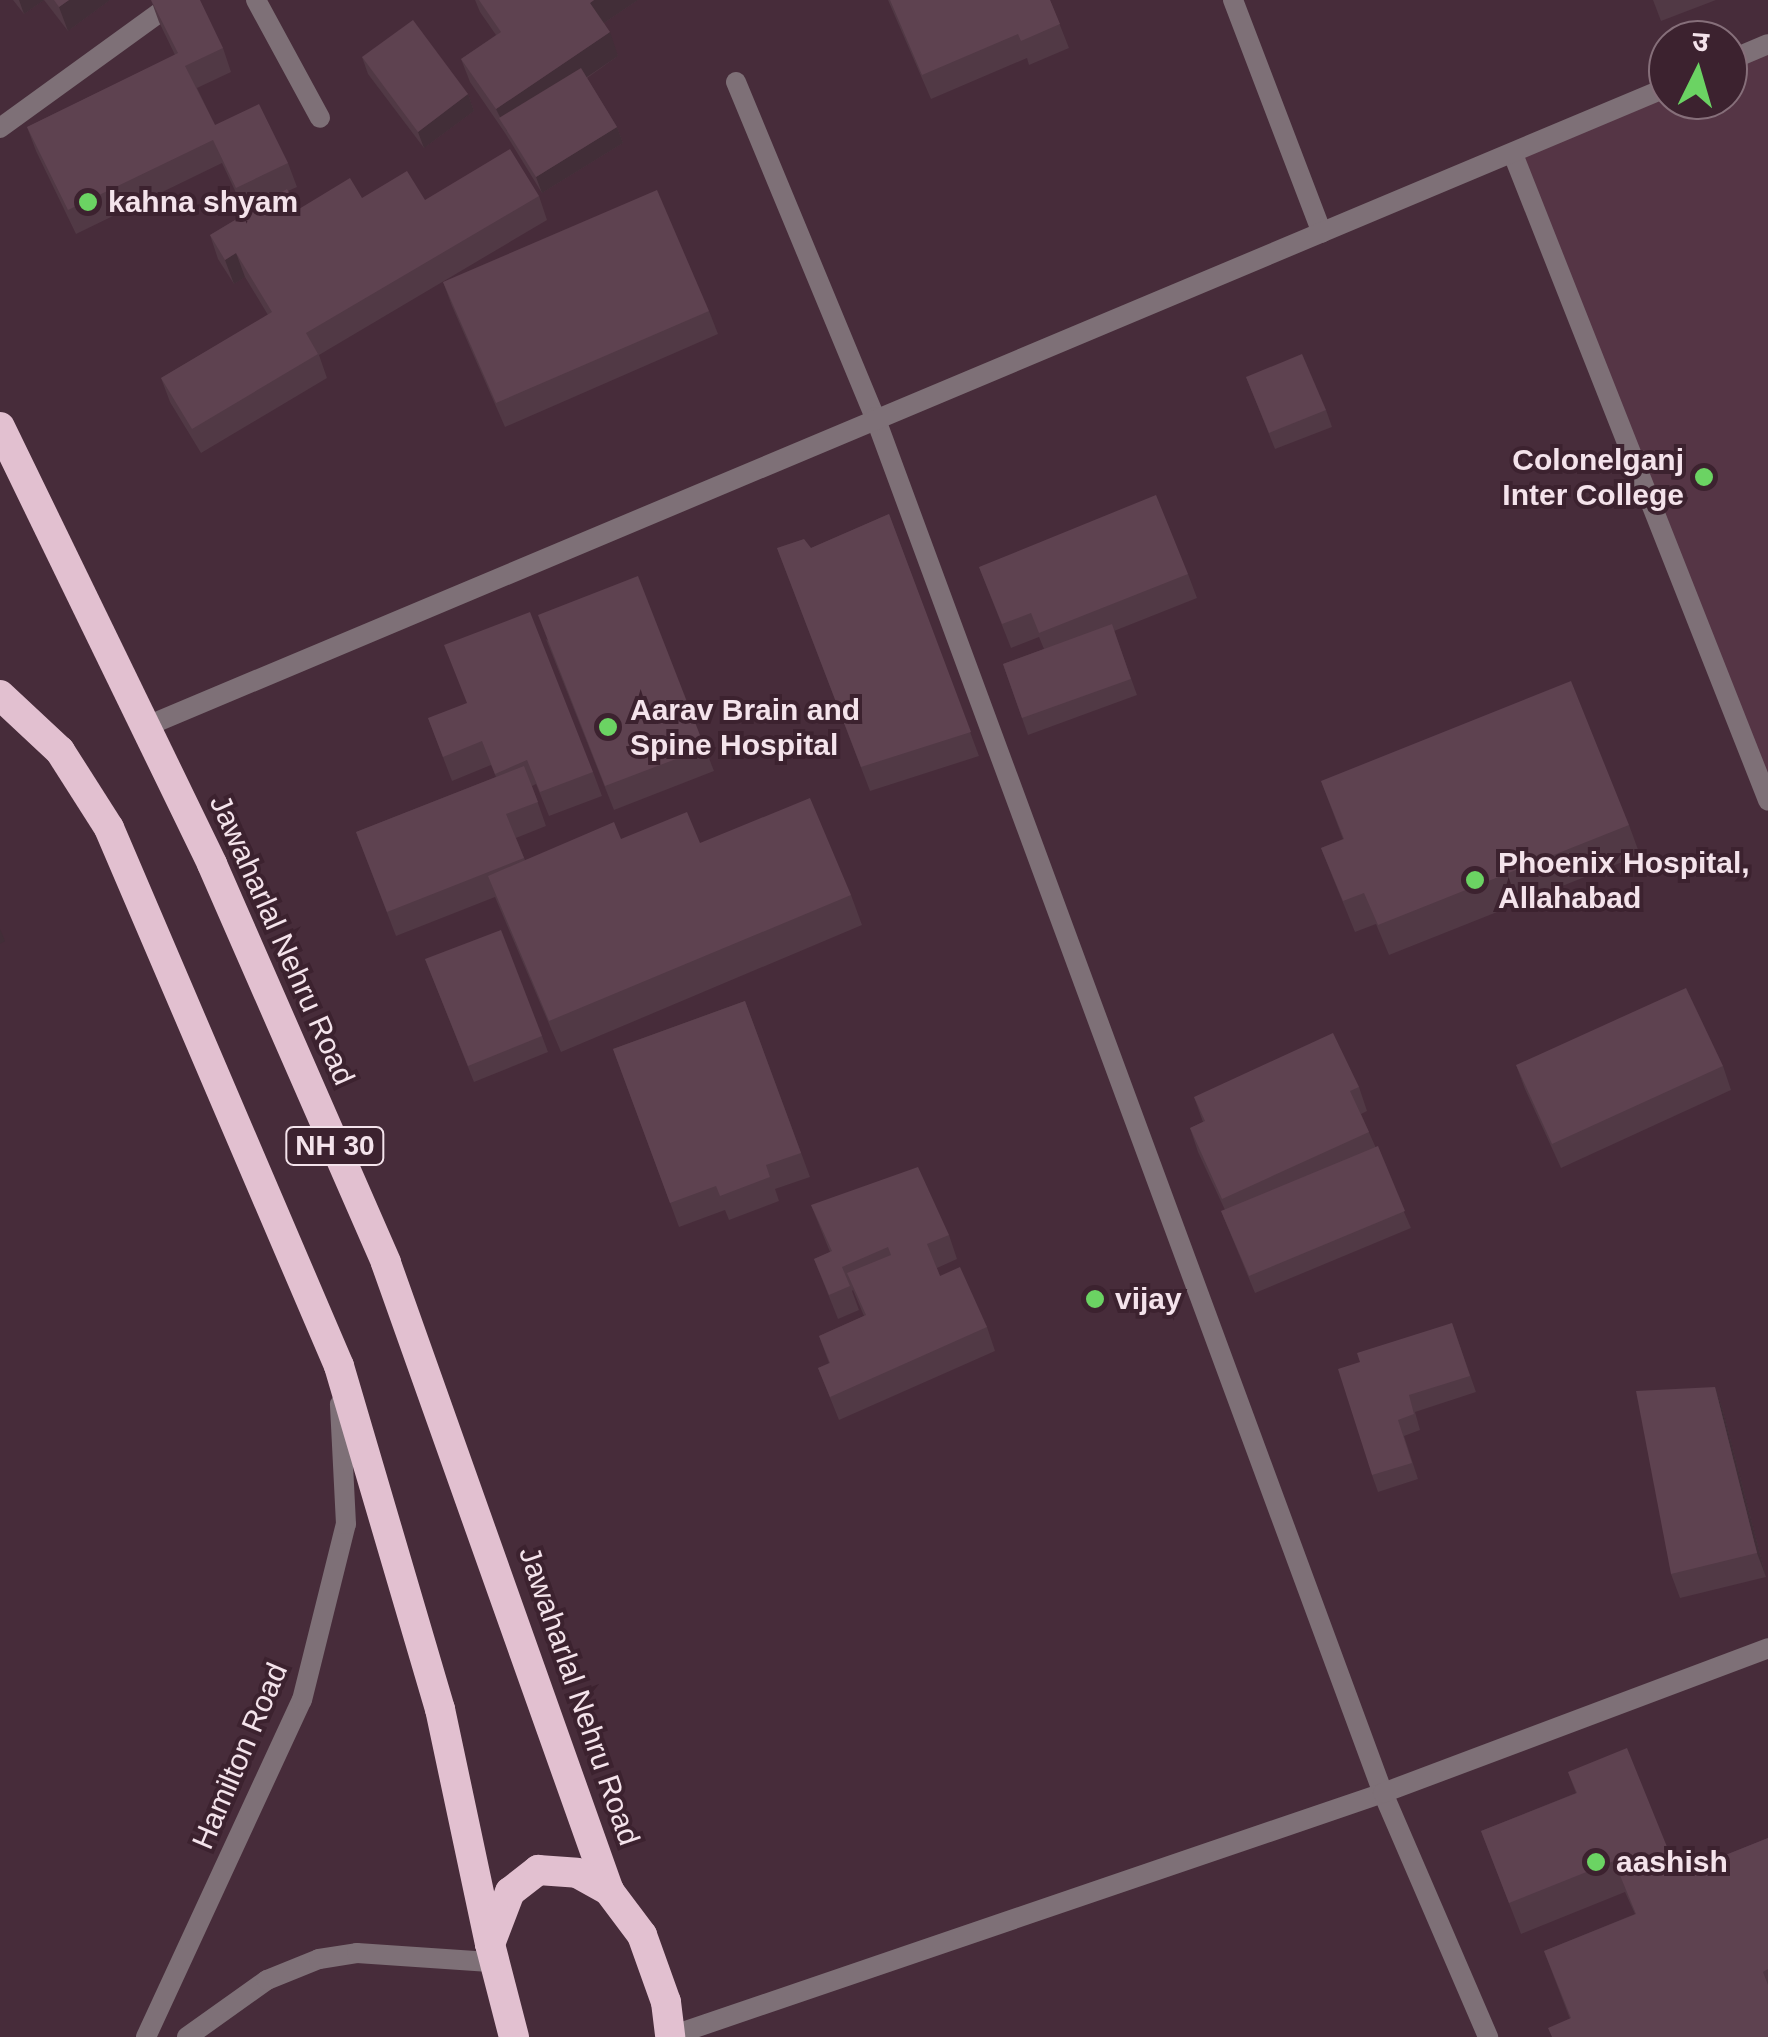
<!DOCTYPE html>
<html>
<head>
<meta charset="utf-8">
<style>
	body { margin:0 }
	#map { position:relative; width:1768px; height:2037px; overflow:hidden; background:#472c3a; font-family:Arial,"Noto Sans Devanagari",sans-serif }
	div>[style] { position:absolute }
	.built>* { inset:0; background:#553545 }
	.street>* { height:20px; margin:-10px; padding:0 10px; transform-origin:10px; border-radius:10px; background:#7e7077 }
	.highway>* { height:30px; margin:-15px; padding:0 15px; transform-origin:15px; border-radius:15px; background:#e2c0d0 }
	.wall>* { inset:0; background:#513945 }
	.shaded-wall>* { inset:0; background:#422e38 }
	.building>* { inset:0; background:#5e4250 }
	.dots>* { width:28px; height:28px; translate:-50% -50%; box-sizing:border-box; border:5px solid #3c222f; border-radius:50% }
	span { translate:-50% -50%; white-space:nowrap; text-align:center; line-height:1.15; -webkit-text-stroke:8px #3c222f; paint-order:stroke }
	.shield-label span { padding:2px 8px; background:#3c222f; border:2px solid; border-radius:8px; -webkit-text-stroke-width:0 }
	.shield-label { font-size:28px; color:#f4e3eb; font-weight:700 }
	.poi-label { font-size:30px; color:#f4e3eb; font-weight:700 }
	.left { translate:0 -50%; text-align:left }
	.right { translate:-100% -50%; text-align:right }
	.street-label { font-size:30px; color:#f4e3eb }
	.north { position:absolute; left:1648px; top:20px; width:100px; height:100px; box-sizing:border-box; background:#3c222f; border:2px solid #866f7a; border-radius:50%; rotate:5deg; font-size:28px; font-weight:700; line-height:40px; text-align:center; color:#f4e3eb }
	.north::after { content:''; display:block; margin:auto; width:35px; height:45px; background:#6bd363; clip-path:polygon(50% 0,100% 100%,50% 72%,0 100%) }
</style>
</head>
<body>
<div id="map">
	<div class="built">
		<i style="clip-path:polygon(1768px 44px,1768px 800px,1513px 154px,1668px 87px,1668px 100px,1728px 100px,1728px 61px)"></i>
	</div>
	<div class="street">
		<i style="left:256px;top:0;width:134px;rotate:61.5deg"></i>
		<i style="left:1233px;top:0;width:249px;rotate:69.1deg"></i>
		<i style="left:1728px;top:61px;width:43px;rotate:-23deg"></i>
		<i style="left:736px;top:82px;width:363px;rotate:67.5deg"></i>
		<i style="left:875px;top:417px;width:1467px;rotate:69.74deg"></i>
		<i style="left:1383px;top:1793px;width:266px;rotate:66.7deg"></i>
		<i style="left:0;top:128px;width:218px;rotate:-35.9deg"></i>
		<i style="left:1513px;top:154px;width:695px;rotate:68.46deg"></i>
		<i style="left:147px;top:726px;width:1650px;rotate:-22.79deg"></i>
		<i style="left:671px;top:2036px;width:752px;rotate:-18.84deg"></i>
		<i style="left:1383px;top:1793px;width:411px;rotate:-20.6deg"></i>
		<i style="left:146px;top:2037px;width:371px;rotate:-65.2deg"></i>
		<i style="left:302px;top:1700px;width:181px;rotate:-76deg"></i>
		<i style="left:346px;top:1524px;width:120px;rotate:-92.9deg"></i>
		<i style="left:187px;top:2037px;width:98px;rotate:-35.5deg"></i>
		<i style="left:267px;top:1980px;width:56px;rotate:-22deg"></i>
		<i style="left:319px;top:1959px;width:38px;rotate:-9deg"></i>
		<i style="left:357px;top:1953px;width:133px;rotate:3.9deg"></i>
	</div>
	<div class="highway">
		<i style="left:0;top:427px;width:486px;rotate:64.1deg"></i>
		<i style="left:212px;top:864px;width:435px;rotate:66.4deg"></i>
		<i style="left:386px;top:1263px;width:666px;rotate:70.45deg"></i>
		<i style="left:0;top:695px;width:82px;rotate:43deg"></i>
		<i style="left:60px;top:751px;width:91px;rotate:57.5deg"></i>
		<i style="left:109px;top:828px;width:585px;rotate:66.85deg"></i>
		<i style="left:339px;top:1366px;width:358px;rotate:73.6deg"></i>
		<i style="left:440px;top:1709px;width:240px;rotate:78deg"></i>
		<i style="left:514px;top:2037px;width:96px;rotate:-104.5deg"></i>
		<i style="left:490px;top:1944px;width:56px;rotate:-69deg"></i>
		<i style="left:510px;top:1892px;width:36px;rotate:-38deg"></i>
		<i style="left:538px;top:1870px;width:39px;rotate:4deg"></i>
		<i style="left:577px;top:1873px;width:37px;rotate:29deg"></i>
		<i style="left:609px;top:1891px;width:55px;rotate:53.1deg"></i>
		<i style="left:642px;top:1935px;width:71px;rotate:70.3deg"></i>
		<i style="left:666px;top:2002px;width:35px;rotate:83deg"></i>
	</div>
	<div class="wall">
		<i style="clip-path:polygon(13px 0,44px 0,24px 14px)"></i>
		<i style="clip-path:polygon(44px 0,110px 0,68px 31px)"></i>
		<i style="clip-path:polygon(151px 0,223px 48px,231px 72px,197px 88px,215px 125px,288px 163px,297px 187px,288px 191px,299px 209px,362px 198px,425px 200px,539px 196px,547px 220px,319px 355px,327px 378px,201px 453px,170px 402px,161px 378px,268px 315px,245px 277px,234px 284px,218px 259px,210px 235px,262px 204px,245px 212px,222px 163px,76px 234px,36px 151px,27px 127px,175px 55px,159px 22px)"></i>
		<i style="clip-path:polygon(475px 0,638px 0,604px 23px,618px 56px,587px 78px,617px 127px,623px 143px,542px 193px,505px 133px,470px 82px,461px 59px,496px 35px,480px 12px)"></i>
		<i style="clip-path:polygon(888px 0,1050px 0,1069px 48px,1029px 65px,1027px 58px,931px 99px)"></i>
		<i style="clip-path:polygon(1653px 0,1716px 0,1661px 21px)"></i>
		<i style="clip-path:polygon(362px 57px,468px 94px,474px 111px,424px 148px,368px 74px)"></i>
		<i style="clip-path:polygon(443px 282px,709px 311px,718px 334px,505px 427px,452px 306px)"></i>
		<i style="clip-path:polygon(1246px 377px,1326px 410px,1332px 427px,1275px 449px)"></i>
		<i style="clip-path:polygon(889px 514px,979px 756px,870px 791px,777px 548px,811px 548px)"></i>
		<i style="clip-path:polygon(979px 567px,1188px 574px,1197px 598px,1114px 631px,1137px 695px,1028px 735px,1003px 664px,1044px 649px,1039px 637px,1011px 648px)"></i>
		<i style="clip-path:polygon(546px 639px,705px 748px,714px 771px,614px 810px)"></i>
		<i style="clip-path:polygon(428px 718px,593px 772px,602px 796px,549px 816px,536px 784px,532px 786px,546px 826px,516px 838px,525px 860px,621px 839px,700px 843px,851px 895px,862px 925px,561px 1052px,495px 897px,396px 936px,356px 832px,496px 777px,491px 765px,452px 781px)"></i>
		<i style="clip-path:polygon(1321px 781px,1629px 825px,1640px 855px,1389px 955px,1376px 924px,1355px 932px,1333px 878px,1321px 848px,1343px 839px)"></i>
		<i style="clip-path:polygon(425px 959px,542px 1036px,548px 1052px,474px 1082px)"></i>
		<i style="clip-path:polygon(745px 1001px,810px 1177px,775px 1189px,779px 1201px,729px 1220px,725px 1210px,679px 1227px,613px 1049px)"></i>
		<i style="clip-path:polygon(1516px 1065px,1723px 1066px,1731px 1090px,1561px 1168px,1525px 1089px)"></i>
		<i style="clip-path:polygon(1359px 1087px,1367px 1111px,1361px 1114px,1411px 1228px,1255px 1293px,1221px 1211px,1225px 1210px,1198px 1152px,1190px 1128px,1203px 1122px,1194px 1097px)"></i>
		<i style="clip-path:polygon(811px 1205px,949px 1235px,957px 1259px,937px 1268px,940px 1276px,987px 1327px,995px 1351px,839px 1420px,818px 1368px,829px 1363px,819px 1336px,864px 1316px,853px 1290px,852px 1291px,859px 1310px,838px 1319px,814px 1259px,830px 1252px)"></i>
		<i style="clip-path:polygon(1452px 1323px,1476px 1392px,1415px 1412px,1420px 1430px,1404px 1436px,1418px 1479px,1378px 1492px,1372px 1475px,1360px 1362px)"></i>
		<i style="clip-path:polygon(1715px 1387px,1723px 1411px,1766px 1577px,1680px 1598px,1671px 1574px)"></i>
		<i style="clip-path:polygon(1568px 1772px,1678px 1874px,1768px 1838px,1768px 2037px,1570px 2019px,1544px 1951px,1635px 1914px,1625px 1892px,1521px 1934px,1481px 1831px,1576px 1793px)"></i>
	</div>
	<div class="shaded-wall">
		<i style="clip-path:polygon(19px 0,44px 0,24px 14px)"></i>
		<i style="clip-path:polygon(69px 0,110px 0,68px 31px,59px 7px)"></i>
		<i style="clip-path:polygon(594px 0,638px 0,598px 27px,590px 3px)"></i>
		<i style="clip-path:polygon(610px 32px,618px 56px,507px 131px,496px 109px)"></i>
		<i style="clip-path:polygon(468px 94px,474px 111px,424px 148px,418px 132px)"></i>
		<i style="clip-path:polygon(617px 127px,623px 143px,542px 193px,536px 177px)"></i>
		<i style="clip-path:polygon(236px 253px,245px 277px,234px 284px,225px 260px)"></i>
		<i style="clip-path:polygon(0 929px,5px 941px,0 944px)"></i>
		<i style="clip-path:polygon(1715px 1387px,1723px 1411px,1766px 1577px,1757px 1553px)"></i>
	</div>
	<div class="building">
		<i style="clip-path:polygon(54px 0,69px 0,59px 7px)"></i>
		<i style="clip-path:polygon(151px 0,200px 0,223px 48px,185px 66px,215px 125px,259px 104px,288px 163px,236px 188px,213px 140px,68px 210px,27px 127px,178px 53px)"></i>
		<i style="clip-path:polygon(479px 0,594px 0,590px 3px,610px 32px,496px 109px,461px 59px,501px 32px)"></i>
		<i style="clip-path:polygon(890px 0,1050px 0,1060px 24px,1021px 41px,1018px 34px,922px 75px)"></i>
		<i style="clip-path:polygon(413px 20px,468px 94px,418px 132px,362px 57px)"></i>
		<i style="clip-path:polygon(581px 68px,617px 127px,536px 177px,499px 118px)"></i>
		<i style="clip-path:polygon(510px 149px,539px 196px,306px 333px,318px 354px,192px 429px,161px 378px,272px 312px,236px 253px,225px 260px,210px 235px,287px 189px,299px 209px,350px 178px,362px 198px,407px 171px,425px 200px)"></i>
		<i style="clip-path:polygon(657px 190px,709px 311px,496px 403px,443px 282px)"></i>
		<i style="clip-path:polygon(1302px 354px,1326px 410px,1269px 433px,1246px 377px)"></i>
		<i style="clip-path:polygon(1156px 495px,1188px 574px,1039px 633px,1031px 613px,1002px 624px,979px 567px)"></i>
		<i style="clip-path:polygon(889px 514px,971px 732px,861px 767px,777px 548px,804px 539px,811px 548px)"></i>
		<i style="clip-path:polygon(638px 576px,705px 748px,605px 786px,538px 615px)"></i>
		<i style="clip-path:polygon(530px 612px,593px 772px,540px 792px,527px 760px,495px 774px,482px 741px,443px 757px,428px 718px,467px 703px,444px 645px)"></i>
		<i style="clip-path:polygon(1112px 624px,1131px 679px,1022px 718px,1003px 664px)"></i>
		<i style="clip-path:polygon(1571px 681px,1629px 825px,1378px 925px,1364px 893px,1343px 901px,1321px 848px,1344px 839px,1321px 781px)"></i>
		<i style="clip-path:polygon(524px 766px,538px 802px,506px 814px,524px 858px,387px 912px,356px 832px)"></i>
		<i style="clip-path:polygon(810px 798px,851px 895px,549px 1021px,488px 876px,614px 822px,621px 839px,687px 812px,700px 843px)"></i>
		<i style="clip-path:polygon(501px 930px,542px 1036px,468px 1066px,425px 959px)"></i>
		<i style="clip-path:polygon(1686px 988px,1723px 1066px,1552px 1144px,1516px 1065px)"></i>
		<i style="clip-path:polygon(745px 1001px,801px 1153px,766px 1165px,770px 1177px,720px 1196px,716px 1186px,670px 1203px,613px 1049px)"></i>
		<i style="clip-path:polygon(1333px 1033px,1359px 1087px,1350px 1091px,1369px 1132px,1222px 1199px,1190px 1128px,1205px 1121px,1194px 1097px)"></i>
		<i style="clip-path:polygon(1378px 1146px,1405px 1211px,1249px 1276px,1221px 1211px)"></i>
		<i style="clip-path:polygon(918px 1167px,949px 1235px,927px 1244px,940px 1276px,960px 1267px,987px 1327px,830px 1397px,818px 1368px,830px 1363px,819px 1336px,866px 1315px,847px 1273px,891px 1255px,888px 1247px,842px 1267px,850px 1286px,829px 1295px,814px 1259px,832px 1251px,811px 1205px)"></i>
		<i style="clip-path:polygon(1452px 1323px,1470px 1376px,1409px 1395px,1414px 1414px,1398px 1420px,1412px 1463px,1372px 1475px,1338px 1369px,1360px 1362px,1357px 1353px)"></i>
		<i style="clip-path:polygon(1715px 1387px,1757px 1553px,1671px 1574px,1636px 1391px)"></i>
		<i style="clip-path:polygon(1627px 1748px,1678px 1874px,1768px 1838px,1768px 1969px,1763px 1972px,1768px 1985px,1768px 2037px,1552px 2037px,1548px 2028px,1571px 2018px,1544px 1951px,1636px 1914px,1614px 1861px,1509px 1903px,1481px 1831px,1577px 1793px,1568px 1772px)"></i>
	</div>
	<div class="dots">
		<i style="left:88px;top:202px;background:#6bd363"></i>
		<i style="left:1704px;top:477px;background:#6bd363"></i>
		<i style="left:608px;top:727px;background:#6bd363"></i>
		<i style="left:1475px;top:880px;background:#6bd363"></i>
		<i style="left:1095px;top:1299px;background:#6bd363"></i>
		<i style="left:1596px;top:1862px;background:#6bd363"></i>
	</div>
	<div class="shield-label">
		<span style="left:335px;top:1146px">NH 30</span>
	</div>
	<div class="poi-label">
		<span class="left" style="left:108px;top:202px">kahna shyam</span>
		<span class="right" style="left:1684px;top:477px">Colonelganj<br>Inter College</span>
		<span class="left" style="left:630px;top:727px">Aarav Brain and<br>Spine Hospital</span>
		<span class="left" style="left:1498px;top:880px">Phoenix Hospital,<br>Allahabad</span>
		<span class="left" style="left:1115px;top:1299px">vijay</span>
		<span class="left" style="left:1616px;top:1862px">aashish</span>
	</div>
	<div class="street-label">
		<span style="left:282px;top:940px;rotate:66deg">Jawaharlal Nehru Road</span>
		<span style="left:579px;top:1696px;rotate:71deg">Jawaharlal Nehru Road</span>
		<span style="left:240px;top:1756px;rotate:-67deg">Hamilton Road</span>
	</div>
	<div class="north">उ</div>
</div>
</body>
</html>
